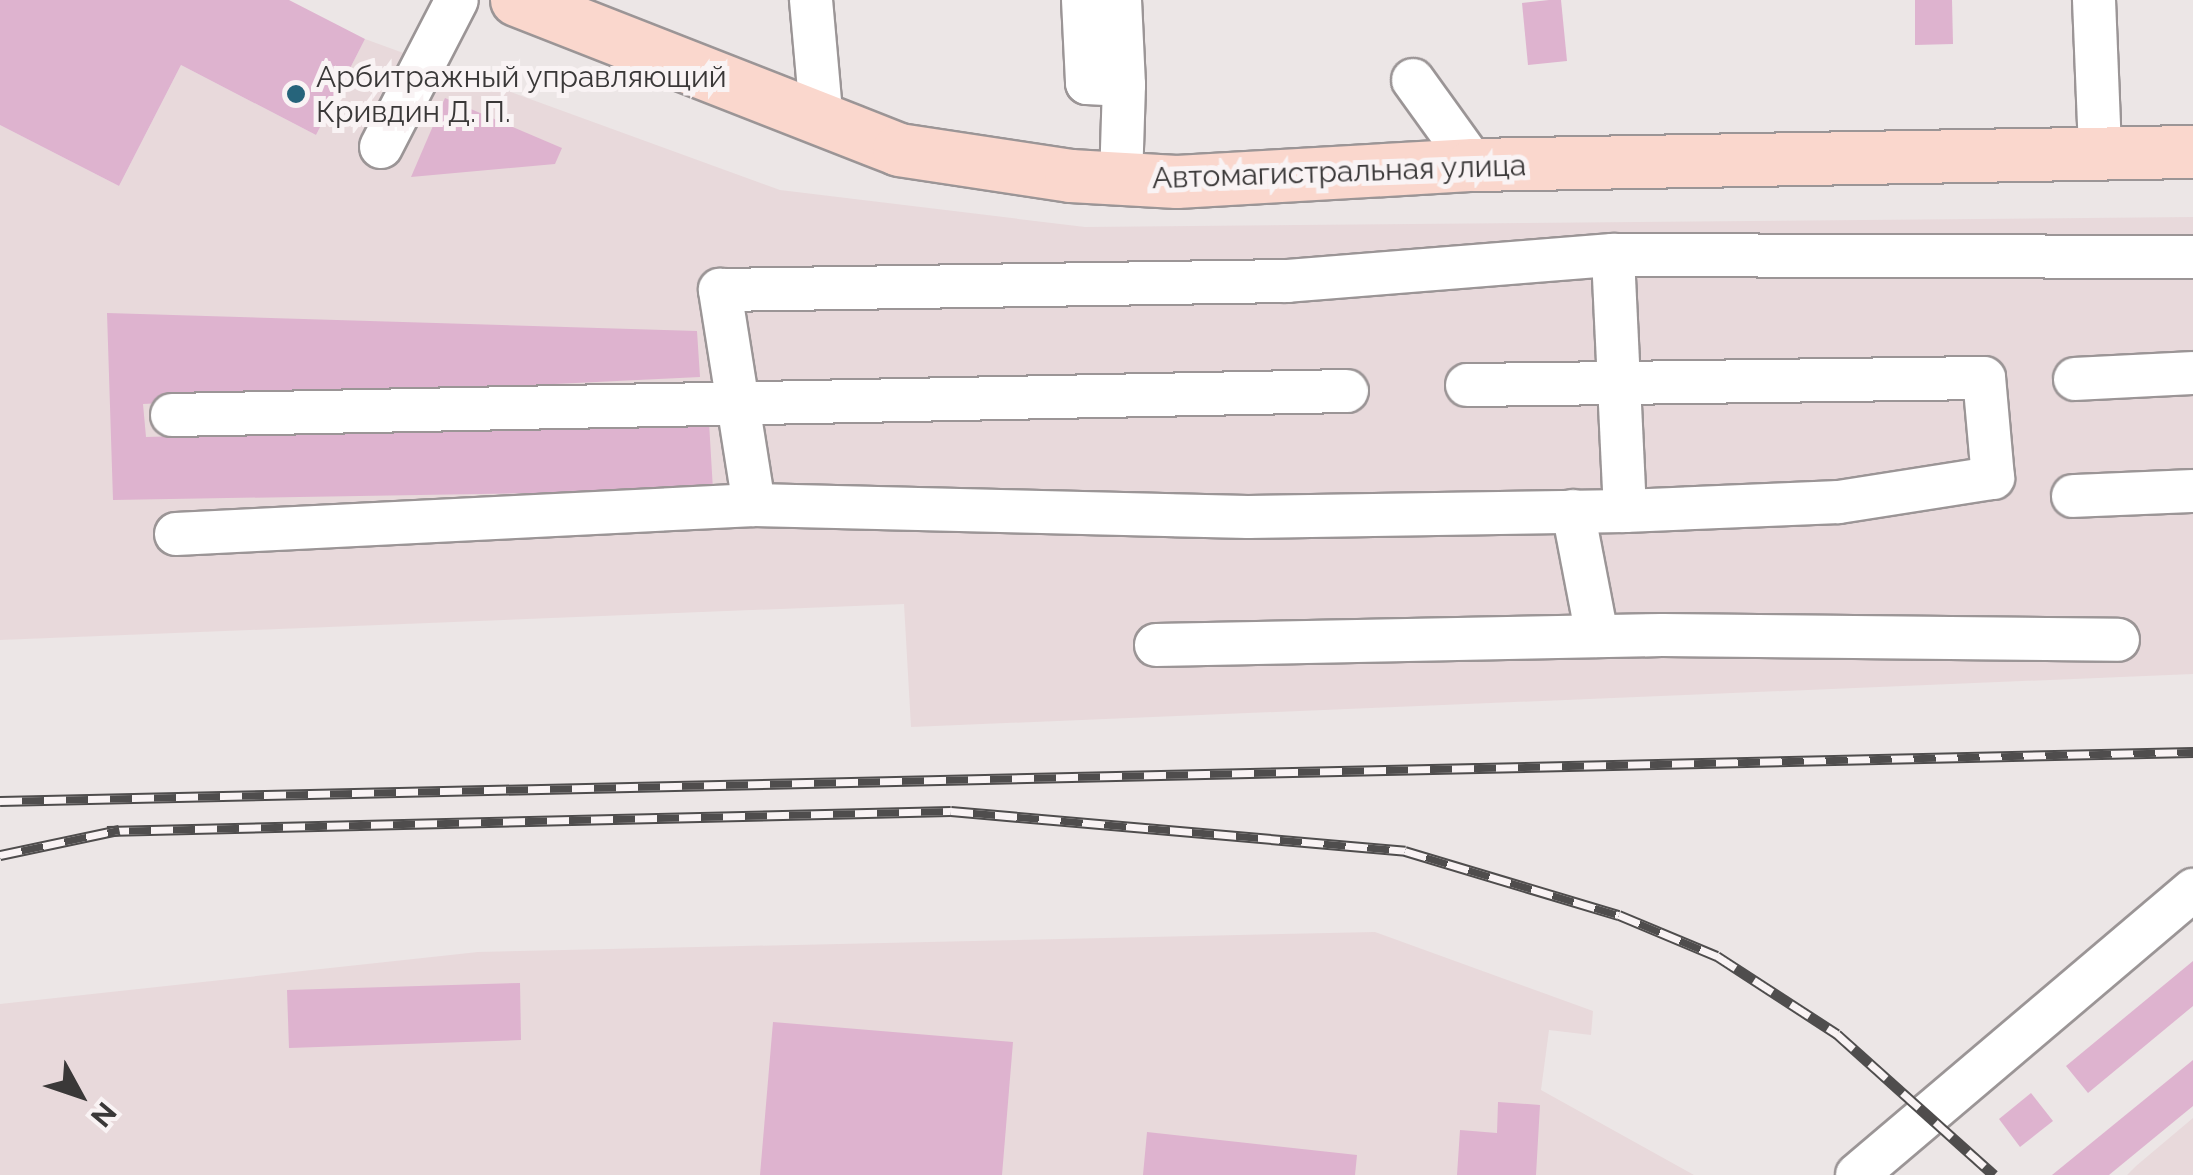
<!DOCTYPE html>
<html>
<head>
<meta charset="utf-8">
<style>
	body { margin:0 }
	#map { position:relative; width:2193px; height:1175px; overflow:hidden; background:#ece6e6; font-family:Raleway,sans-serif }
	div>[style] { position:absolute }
	.built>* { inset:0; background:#e8d9db }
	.building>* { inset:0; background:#deb3cf }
	.roads { filter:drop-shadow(2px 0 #9b9596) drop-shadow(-2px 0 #9b9596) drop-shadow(0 2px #9b9596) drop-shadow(0 -2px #9b9596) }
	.minor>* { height:42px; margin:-21px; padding:0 21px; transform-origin:21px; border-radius:21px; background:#fff }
	.major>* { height:52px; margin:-26px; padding:0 26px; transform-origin:26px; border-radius:26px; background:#fad7cd }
	.rail>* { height:11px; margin-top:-5.5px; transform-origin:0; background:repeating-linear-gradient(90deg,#f9f3f4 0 22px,#4f4d4d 0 44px); box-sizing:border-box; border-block:2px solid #4f4d4d }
	.dots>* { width:28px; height:28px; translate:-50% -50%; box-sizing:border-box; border:5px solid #f9f3f4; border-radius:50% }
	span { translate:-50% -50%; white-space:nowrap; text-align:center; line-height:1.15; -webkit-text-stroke:10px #f9f3f4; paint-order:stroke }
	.poi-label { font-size:30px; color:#3a3838 }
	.left { translate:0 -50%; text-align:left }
	.street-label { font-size:30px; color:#3a3838 }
	.north { position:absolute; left:30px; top:1045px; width:100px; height:100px; -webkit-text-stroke:8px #f9f3f4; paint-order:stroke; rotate:130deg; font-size:28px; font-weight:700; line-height:40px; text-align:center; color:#3a3838 }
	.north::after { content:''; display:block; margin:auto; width:35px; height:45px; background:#3a3838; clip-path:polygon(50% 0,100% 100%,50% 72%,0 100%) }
</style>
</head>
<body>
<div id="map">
	<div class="built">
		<i style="clip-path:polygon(365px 39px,780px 190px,1085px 227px,2193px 217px,2193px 674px,911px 727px,904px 604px,0 640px,0 125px,119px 186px,181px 65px,316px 135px)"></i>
		<i style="clip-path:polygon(1375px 932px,1593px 1011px,1591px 1035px,1549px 1030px,1541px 1090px,1694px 1175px,0 1175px,0 1004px,478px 952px)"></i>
		<i style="clip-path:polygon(2193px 1118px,2193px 1175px,2127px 1175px,2136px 1166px)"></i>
	</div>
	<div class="building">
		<i style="clip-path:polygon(0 0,289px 0,365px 39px,316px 135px,181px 65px,119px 186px,0 125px)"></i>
		<i style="clip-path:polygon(1549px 0,1561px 0,1567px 61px,1528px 65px,1522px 3px)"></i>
		<i style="clip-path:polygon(1915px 0,1952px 0,1953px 44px,1915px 45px)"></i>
		<i style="clip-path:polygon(445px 98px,562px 148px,555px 164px,411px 177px)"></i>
		<i style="clip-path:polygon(107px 313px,697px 331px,700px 377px,143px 404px,146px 437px,709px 422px,713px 490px,113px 500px)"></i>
		<i style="clip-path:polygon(2193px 961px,2193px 1006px,2088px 1093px,2066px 1066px)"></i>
		<i style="clip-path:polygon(520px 983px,521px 1040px,289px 1048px,287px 990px)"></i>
		<i style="clip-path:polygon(773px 1022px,1013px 1042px,1002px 1175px,760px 1175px)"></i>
		<i style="clip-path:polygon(2193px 1060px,2193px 1106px,2109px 1175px,2052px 1175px)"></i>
		<i style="clip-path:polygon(2031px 1093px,2053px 1121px,2020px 1147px,1999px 1119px)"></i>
		<i style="clip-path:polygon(1498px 1102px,1540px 1105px,1536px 1175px,1457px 1175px,1460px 1130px,1497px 1133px)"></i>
		<i style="clip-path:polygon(1147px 1132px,1357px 1155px,1355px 1175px,1143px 1175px)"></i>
	</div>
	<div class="roads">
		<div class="minor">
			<i style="left:811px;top:0;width:124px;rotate:84.9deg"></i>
			<i style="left:1083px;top:0;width:83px;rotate:87.2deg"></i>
			<i style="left:1087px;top:83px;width:37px;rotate:3deg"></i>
			<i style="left:1124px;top:85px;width:93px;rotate:91.8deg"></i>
			<i style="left:1120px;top:0;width:85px;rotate:87.3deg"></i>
			<i style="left:2094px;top:0;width:152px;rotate:87.7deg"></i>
			<i style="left:1413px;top:80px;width:105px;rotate:54.3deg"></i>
			<i style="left:381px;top:147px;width:165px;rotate:-62.7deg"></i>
			<i style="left:2075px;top:379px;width:118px;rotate:-2.9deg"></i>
			<i style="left:172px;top:415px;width:1175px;rotate:-1.17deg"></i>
			<i style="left:2073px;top:496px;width:120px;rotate:-2.4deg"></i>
			<i style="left:754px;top:505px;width:218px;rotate:-99deg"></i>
			<i style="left:720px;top:290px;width:567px;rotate:-0.91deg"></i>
			<i style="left:1287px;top:281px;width:327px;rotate:-4.6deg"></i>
			<i style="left:1573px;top:511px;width:127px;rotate:79.1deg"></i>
			<i style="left:1625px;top:511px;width:256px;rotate:-92.7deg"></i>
			<i style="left:1613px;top:255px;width:580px;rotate:0.2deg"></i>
			<i style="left:176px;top:534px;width:579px;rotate:-2.87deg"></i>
			<i style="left:754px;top:505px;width:494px;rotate:1.4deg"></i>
			<i style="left:1248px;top:517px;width:377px;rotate:-0.9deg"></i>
			<i style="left:1625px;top:511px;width:214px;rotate:-2.4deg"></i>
			<i style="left:1839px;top:502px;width:156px;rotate:-8.9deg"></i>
			<i style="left:1993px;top:478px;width:100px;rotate:-95.1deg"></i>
			<i style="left:1984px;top:378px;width:517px;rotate:179.22deg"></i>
			<i style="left:1156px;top:645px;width:506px;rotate:-1.13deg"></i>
			<i style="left:1662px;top:635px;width:456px;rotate:0.6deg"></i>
			<i style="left:1857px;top:1175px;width:441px;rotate:-40.3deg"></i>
		</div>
		<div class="major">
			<i style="left:517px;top:0;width:410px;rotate:21.4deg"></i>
			<i style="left:899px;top:150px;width:174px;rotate:8.6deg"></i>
			<i style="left:1071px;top:176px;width:106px;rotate:3.2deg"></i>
			<i style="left:1177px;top:182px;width:297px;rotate:-3.3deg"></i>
			<i style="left:1474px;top:165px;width:719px;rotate:-1.04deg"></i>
		</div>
	</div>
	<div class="rail">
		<i style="left:0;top:801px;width:2194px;rotate:-1.28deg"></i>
		<i style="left:107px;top:831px;width:844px;rotate:-1.36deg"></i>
		<i style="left:951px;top:811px;width:456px;rotate:5deg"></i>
		<i style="left:1405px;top:851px;width:223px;rotate:16.7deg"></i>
		<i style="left:1619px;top:915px;width:106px;rotate:22.7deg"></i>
		<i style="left:1717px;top:956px;width:143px;rotate:33deg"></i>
		<i style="left:1837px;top:1034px;width:211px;rotate:41.9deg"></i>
		<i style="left:0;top:855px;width:122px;rotate:-11.9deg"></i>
	</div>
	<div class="dots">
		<i style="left:296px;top:94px;background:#26647b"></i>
	</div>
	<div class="poi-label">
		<span class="left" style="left:316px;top:94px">Арбитражный управляющий<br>Кривдин Д. П.</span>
	</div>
	<div class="street-label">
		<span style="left:1339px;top:172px;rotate:-2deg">Автомагистральная улица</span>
	</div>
	<div class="north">N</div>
</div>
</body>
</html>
